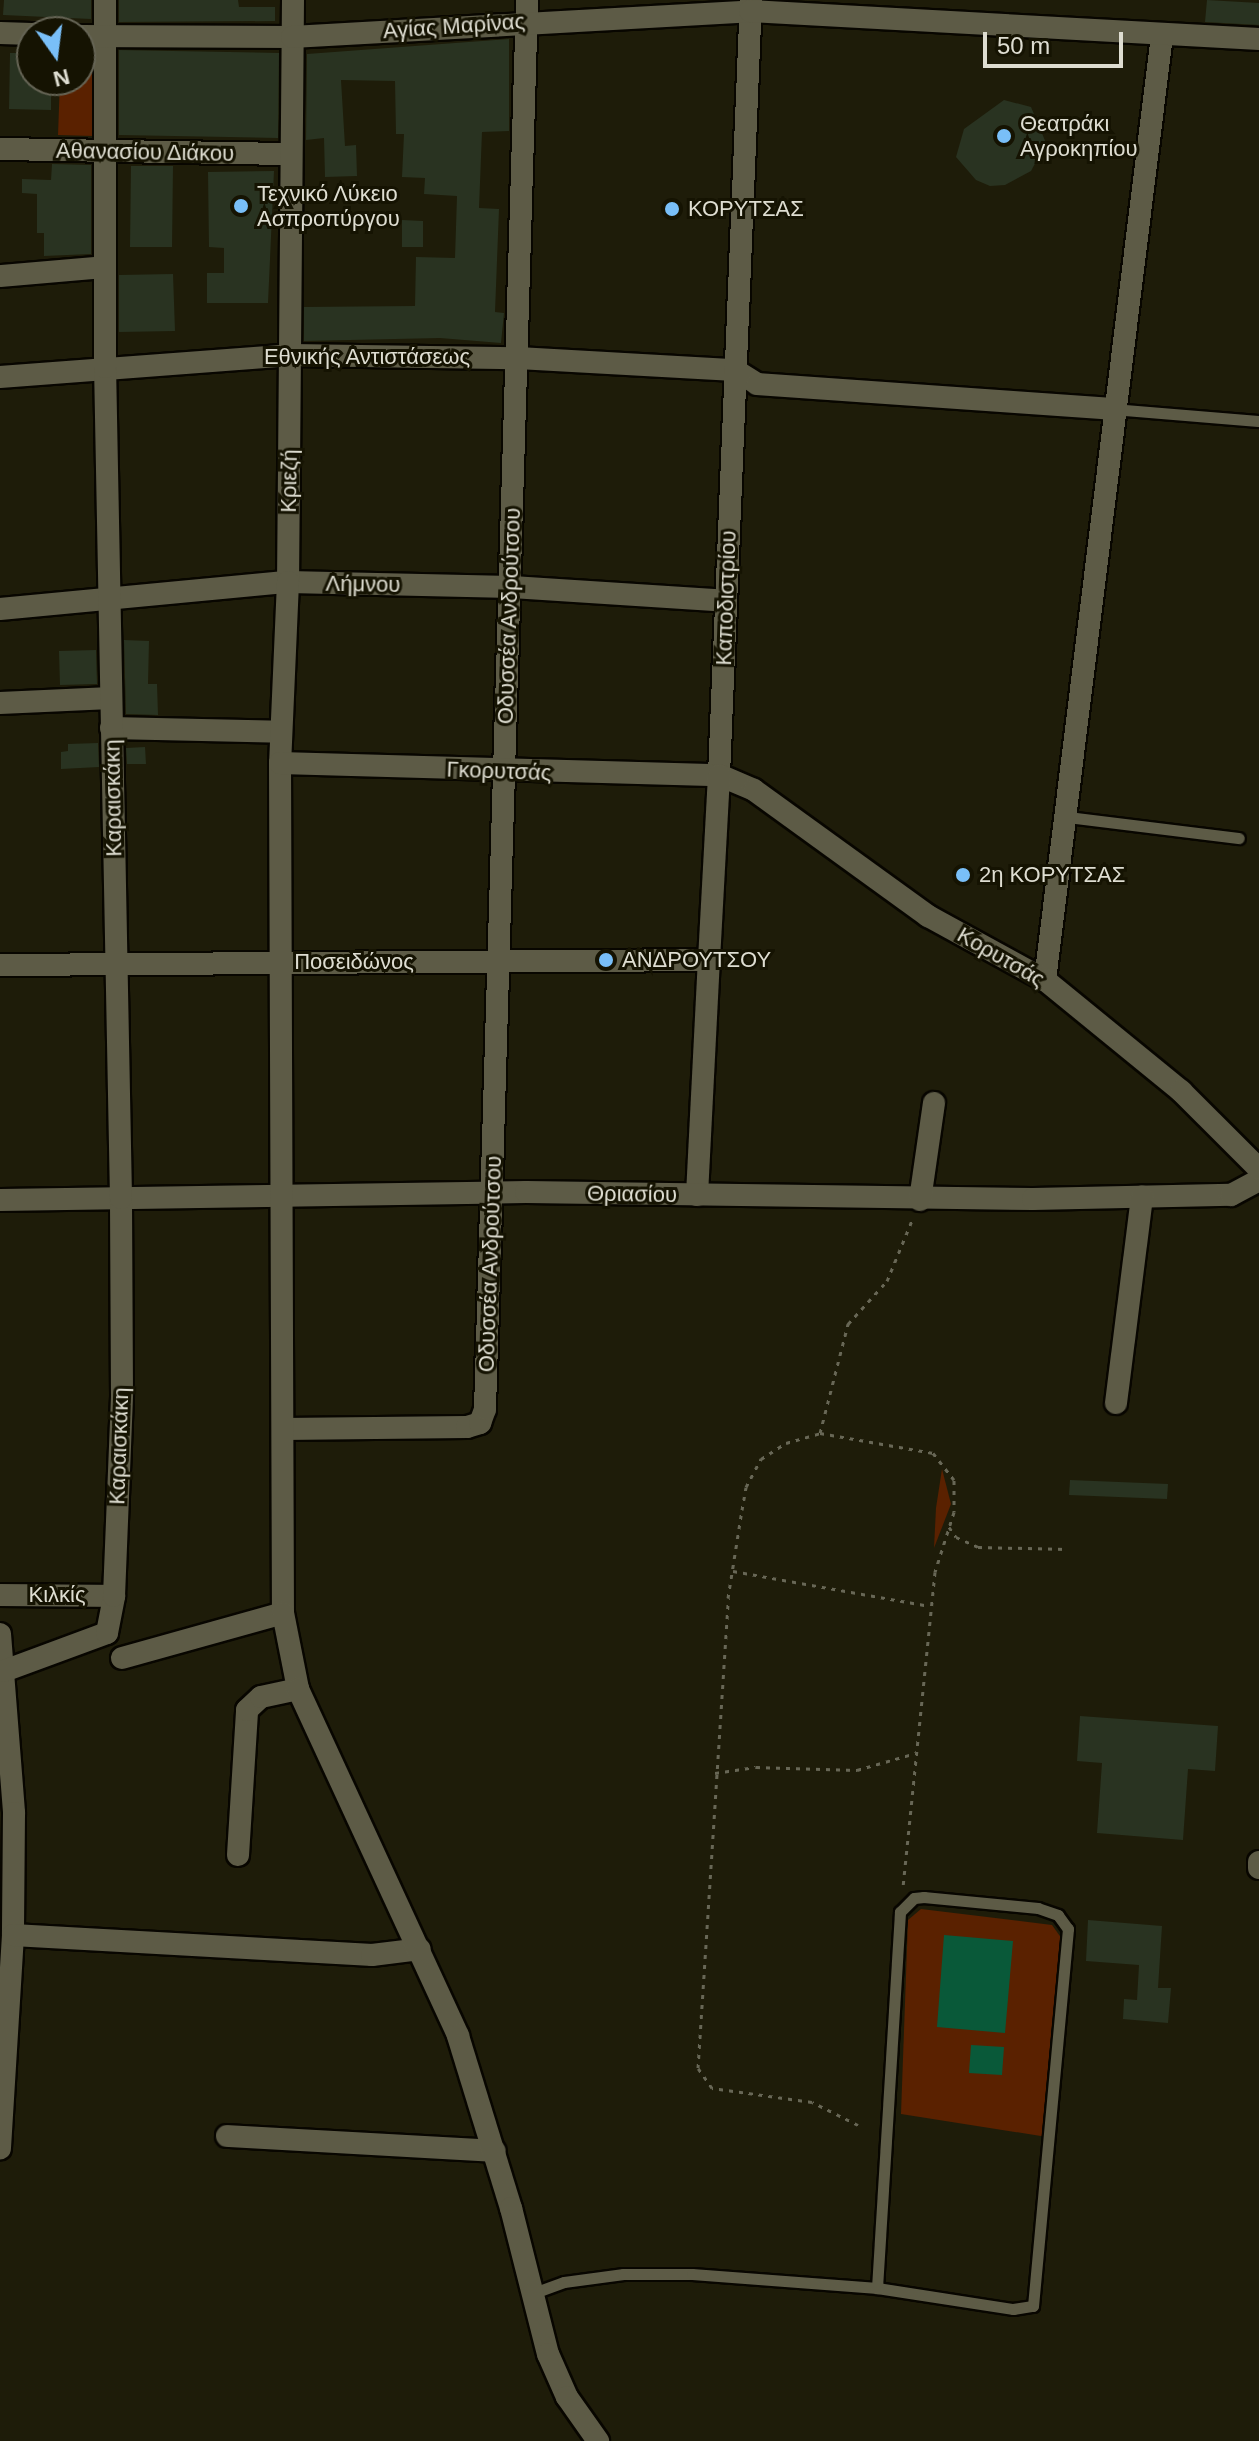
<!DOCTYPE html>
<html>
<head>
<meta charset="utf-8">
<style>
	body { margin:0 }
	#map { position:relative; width:1259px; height:2441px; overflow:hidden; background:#1e1c09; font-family:Arial,sans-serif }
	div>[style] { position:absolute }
	.green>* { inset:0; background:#5a2100 }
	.water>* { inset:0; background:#095939 }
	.building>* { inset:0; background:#293321 }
	.path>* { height:3px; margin-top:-1.5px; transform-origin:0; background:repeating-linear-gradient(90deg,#686756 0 4px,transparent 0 10px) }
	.roads { filter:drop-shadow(2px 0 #080600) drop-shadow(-2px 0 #080600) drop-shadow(0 2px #080600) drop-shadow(0 -2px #080600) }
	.service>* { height:11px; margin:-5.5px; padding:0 5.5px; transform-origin:5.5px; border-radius:5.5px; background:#5d5b46 }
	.minor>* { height:22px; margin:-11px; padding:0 11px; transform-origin:11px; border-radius:11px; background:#5d5b46 }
	.tertiary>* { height:22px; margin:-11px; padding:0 11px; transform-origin:11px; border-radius:11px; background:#5d5b46 }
	.dots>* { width:22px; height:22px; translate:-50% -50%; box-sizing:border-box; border:4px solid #151302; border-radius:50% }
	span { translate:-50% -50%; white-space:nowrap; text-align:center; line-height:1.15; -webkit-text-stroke:6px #151302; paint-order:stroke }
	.street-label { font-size:22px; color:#deddd1 }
	.poi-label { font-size:22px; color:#deddd1 }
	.left { translate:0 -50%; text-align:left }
	.north { position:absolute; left:16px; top:16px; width:80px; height:80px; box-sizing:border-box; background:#151302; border:2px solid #656455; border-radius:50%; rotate:166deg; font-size:22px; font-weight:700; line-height:32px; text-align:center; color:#deddd1 }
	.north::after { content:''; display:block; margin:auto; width:28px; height:36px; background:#79bff8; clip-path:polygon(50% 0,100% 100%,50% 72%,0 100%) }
	.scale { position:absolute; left:983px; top:32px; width:140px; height:36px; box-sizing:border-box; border:4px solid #deddd1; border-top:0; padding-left:10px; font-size:24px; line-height:28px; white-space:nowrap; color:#deddd1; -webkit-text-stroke:6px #151302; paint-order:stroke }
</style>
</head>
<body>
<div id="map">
	<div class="green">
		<i style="clip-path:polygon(80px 49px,96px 50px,93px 136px,58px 135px,60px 80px,80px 80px)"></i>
		<i style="clip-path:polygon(942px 1469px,951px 1504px,934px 1548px,936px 1508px)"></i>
		<i style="clip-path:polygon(921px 1909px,1052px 1925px,1062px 1939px,1047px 2137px,901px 2114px,908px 1920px)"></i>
	</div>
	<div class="water">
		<i style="clip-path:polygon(944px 1935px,1013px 1941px,1005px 2033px,937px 2027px)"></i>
		<i style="clip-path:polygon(971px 2045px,1004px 2047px,1002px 2075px,969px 2073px)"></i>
	</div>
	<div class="building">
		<i style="clip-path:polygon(4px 0,91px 0,91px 19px,3px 15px)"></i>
		<i style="clip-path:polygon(119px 0,238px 0,239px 7px,275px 7px,275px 21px,119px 22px)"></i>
		<i style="clip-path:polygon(1207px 0,1259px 3px,1259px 25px,1205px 22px)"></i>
		<i style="clip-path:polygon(509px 39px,509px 131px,482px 132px,479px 208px,499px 209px,495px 312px,504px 313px,501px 343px,440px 338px,304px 341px,304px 307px,415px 306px,416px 257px,455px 258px,457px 196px,424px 194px,425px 178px,402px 177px,404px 134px,396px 134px,395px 81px,341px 80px,345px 146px,356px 145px,357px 176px,325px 177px,324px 138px,306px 140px,307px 54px)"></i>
		<i style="clip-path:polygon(119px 50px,279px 53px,278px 138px,119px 135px)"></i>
		<i style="clip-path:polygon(10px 53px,32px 53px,32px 80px,51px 80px,51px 110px,9px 109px)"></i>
		<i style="clip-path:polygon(1004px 100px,1031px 107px,1046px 143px,1031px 171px,1005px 185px,990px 186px,976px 180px,956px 157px,964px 129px)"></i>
		<i style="clip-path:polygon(52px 164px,91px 165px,91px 254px,44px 256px,44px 233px,37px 233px,37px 194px,22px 193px,22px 179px,51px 180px)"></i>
		<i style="clip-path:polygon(131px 166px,173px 166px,172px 247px,130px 247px)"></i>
		<i style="clip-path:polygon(274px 171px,268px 303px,207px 303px,207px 273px,224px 273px,224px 248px,209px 247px,208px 172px)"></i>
		<i style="clip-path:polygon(402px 220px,423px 221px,423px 247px,402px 247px)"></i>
		<i style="clip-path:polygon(173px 274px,175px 331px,119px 332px,119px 275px)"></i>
		<i style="clip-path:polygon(124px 640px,149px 641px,148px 684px,157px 684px,158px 715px,126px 714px)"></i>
		<i style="clip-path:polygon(96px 650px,97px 684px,60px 685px,59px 651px)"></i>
		<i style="clip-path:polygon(98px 743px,99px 767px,61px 769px,61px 752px,68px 751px,68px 744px)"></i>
		<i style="clip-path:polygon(145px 747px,146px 764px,127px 764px,126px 748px)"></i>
		<i style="clip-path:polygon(1070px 1480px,1168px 1484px,1167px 1499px,1069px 1495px)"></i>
		<i style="clip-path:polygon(1080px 1716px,1218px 1726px,1215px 1771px,1188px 1769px,1183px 1840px,1097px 1833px,1102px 1763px,1077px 1761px)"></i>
		<i style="clip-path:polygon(1088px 1920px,1162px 1926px,1158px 1988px,1171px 1988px,1168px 2023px,1123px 2019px,1124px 1999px,1137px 2000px,1139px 1965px,1086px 1961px)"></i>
	</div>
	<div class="path">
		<i style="left:820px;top:1433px;width:113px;rotate:-75.6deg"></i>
		<i style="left:848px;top:1324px;width:58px;rotate:-47.8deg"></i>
		<i style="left:887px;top:1281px;width:68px;rotate:-67.6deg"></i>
		<i style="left:949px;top:1527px;width:12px;rotate:55deg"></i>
		<i style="left:956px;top:1537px;width:24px;rotate:24deg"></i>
		<i style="left:978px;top:1547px;width:89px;rotate:1.3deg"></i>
		<i style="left:733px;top:1571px;width:200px;rotate:10.1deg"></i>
		<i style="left:715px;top:1773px;width:41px;rotate:-8.3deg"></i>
		<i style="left:756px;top:1767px;width:101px;rotate:1.7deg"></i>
		<i style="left:857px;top:1770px;width:61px;rotate:-16.1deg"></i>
		<i style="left:858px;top:2125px;width:51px;rotate:-153.4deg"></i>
		<i style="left:812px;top:2102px;width:101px;rotate:-172deg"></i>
		<i style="left:712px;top:2088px;width:24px;rotate:-125deg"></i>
		<i style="left:698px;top:2068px;width:471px;rotate:-86.3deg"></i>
		<i style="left:728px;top:1598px;width:89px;rotate:-81deg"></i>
		<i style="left:742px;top:1510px;width:23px;rotate:-80deg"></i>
		<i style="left:746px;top:1487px;width:32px;rotate:-62deg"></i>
		<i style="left:761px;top:1459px;width:30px;rotate:-33deg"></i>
		<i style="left:786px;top:1443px;width:35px;rotate:-16deg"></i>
		<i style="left:820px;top:1433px;width:115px;rotate:10deg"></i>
		<i style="left:933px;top:1453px;width:34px;rotate:52deg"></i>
		<i style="left:954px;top:1480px;width:32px;rotate:90deg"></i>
		<i style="left:954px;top:1512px;width:63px;rotate:107.6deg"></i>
		<i style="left:935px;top:1572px;width:318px;rotate:95.8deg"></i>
	</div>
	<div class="roads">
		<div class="service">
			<i style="left:1112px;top:409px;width:147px;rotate:4.7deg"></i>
			<i style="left:1067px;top:817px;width:173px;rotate:7deg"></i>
			<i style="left:531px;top:2294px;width:35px;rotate:-20deg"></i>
			<i style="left:564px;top:2282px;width:60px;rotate:-7.7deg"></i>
			<i style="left:623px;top:2274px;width:69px"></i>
			<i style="left:692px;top:2274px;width:186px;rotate:4.3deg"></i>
			<i style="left:877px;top:2288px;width:138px;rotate:8.8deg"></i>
			<i style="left:1013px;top:2309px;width:20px;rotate:-9deg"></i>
			<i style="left:1033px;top:2306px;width:379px;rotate:-84.7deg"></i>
			<i style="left:1068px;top:1929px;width:17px;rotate:-126deg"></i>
			<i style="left:1058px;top:1915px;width:21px;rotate:-161deg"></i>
			<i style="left:1038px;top:1908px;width:115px;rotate:-174.5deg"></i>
			<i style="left:924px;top:1897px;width:10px;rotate:174deg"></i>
			<i style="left:914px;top:1898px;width:20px;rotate:135deg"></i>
			<i style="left:900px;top:1912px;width:377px;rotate:93.5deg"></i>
		</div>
		<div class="minor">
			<i style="left:0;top:149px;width:289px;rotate:1deg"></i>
			<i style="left:0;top:276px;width:105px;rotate:-4.9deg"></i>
			<i style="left:0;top:377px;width:292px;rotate:-4.3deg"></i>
			<i style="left:291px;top:355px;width:227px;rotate:0.8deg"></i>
			<i style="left:518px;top:358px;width:217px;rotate:3.2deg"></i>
			<i style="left:735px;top:370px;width:26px;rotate:32deg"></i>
			<i style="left:757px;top:384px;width:356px;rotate:4deg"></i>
			<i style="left:0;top:609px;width:289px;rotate:-5.4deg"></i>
			<i style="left:288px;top:582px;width:224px;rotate:1.3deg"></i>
			<i style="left:512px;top:587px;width:214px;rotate:3.7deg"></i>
			<i style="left:0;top:703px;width:111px;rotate:-2.6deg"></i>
			<i style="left:111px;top:728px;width:170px;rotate:1.3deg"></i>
			<i style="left:719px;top:775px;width:776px;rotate:-87.64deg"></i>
			<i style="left:1045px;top:980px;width:952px;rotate:-82.94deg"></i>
			<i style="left:697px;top:1195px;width:235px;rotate:-87.1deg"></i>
			<i style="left:0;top:1200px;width:526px;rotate:-0.87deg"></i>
			<i style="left:526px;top:1192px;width:507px;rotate:0.79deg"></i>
			<i style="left:1033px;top:1199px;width:198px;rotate:-1.2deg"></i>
			<i style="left:1231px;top:1195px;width:32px;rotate:-28deg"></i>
			<i style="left:920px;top:1200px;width:98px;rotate:-81.8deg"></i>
			<i style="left:1116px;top:1403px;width:208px;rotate:-82.8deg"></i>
			<i style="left:283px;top:1429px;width:184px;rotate:-0.6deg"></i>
			<i style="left:467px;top:1427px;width:14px;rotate:-17deg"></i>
			<i style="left:480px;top:1423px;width:15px;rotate:-70deg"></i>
			<i style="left:485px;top:1409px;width:1410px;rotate:-88.29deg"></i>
			<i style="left:0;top:1595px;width:114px;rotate:0.5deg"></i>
			<i style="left:0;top:1634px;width:180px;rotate:85.5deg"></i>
			<i style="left:14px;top:1813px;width:122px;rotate:90.5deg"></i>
			<i style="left:13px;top:1935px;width:214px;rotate:93.5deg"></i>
			<i style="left:122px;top:1658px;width:167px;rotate:-15.6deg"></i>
			<i style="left:4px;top:1671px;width:110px;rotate:-20.3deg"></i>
			<i style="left:107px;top:1633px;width:38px;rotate:-79deg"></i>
			<i style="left:114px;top:1596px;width:202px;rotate:-87.7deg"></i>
			<i style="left:122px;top:1394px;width:196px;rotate:-90.3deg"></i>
			<i style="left:121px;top:1198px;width:831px;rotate:-91.1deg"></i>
			<i style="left:105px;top:367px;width:367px;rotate:-90deg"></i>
			<i style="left:238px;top:1855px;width:145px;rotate:-86.4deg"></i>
			<i style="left:247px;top:1710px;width:19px;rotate:-43deg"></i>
			<i style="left:261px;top:1697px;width:38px;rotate:-12deg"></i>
			<i style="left:1259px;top:1868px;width:6px;rotate:-90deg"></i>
			<i style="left:13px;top:1935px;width:360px;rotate:3.2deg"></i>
			<i style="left:372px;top:1955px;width:48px;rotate:-7.1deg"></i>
			<i style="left:227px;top:2136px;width:268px;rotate:3.2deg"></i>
		</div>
		<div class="tertiary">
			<i style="left:293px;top:0;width:582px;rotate:90.49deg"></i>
			<i style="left:288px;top:582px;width:181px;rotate:92.5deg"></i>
			<i style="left:280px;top:763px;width:850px;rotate:89.8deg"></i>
			<i style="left:283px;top:1613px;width:77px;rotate:78.8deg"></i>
			<i style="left:298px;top:1689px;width:382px;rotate:65.2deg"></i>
			<i style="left:458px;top:2036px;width:180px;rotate:72.9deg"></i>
			<i style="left:511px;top:2208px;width:151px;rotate:75.8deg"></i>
			<i style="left:548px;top:2354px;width:47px;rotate:66.2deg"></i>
			<i style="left:567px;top:2397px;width:54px;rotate:54.8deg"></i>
			<i style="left:0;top:33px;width:32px;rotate:2deg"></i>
			<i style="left:80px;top:36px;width:212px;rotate:0.3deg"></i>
			<i style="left:292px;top:37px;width:459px;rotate:-3.2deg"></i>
			<i style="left:750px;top:11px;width:510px;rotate:3.15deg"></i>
			<i style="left:280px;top:763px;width:439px;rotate:1.6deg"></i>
			<i style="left:719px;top:775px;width:38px;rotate:23deg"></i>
			<i style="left:754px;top:790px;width:215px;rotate:35.9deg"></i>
			<i style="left:928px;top:916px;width:133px;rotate:28.7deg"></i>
			<i style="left:1045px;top:980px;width:176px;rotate:39.2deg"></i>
			<i style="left:1181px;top:1091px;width:110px;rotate:45deg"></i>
			<i style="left:0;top:965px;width:709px;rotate:-0.4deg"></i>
			<i style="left:709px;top:960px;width:185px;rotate:-86.9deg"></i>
		</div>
	</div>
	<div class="dots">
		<i style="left:1004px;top:136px;background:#79bff8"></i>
		<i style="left:241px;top:206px;background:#79bff8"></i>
		<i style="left:672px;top:209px;background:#79bff8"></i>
		<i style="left:963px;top:875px;background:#79bff8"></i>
		<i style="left:606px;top:960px;background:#79bff8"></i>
	</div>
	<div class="street-label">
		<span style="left:454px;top:26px;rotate:-4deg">Αγίας Μαρίνας</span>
		<span style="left:145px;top:152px;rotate:1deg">Αθανασίου Διάκου</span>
		<span style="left:367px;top:357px">Εθνικής Αντιστάσεως</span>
		<span style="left:289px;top:481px;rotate:-89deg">Κριεζή</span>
		<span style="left:363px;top:584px;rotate:1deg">Λήμνου</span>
		<span style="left:726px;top:598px;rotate:-88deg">Καποδιστρίου</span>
		<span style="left:509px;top:616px;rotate:-88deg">Οδυσσέα Ανδρούτσου</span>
		<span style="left:499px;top:771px;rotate:2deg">Γκορυτσάς</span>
		<span style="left:113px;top:798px;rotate:-91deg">Καραισκάκη</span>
		<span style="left:1001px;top:957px;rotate:30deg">Κορυτσάς</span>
		<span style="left:354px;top:962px">Ποσειδώνος</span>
		<span style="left:632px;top:1194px;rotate:1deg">Θριασίου</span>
		<span style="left:490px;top:1264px;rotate:-88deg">Οδυσσέα Ανδρούτσου</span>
		<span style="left:119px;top:1446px;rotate:-88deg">Καραισκάκη</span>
		<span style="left:57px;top:1595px">Κιλκίς</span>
	</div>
	<div class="poi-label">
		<span class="left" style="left:1020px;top:136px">Θεατράκι<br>Αγροκηπίου</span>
		<span class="left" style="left:257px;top:206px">Τεχνικό Λύκειο<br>Ασπροπύργου</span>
		<span class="left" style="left:688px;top:209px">ΚΟΡΥΤΣΑΣ</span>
		<span class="left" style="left:979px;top:875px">2η ΚΟΡΥΤΣΑΣ</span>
		<span class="left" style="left:622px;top:960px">ΑΝΔΡΟΥΤΣΟΥ</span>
	</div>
	<div class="north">N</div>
	<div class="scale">50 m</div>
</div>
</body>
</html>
